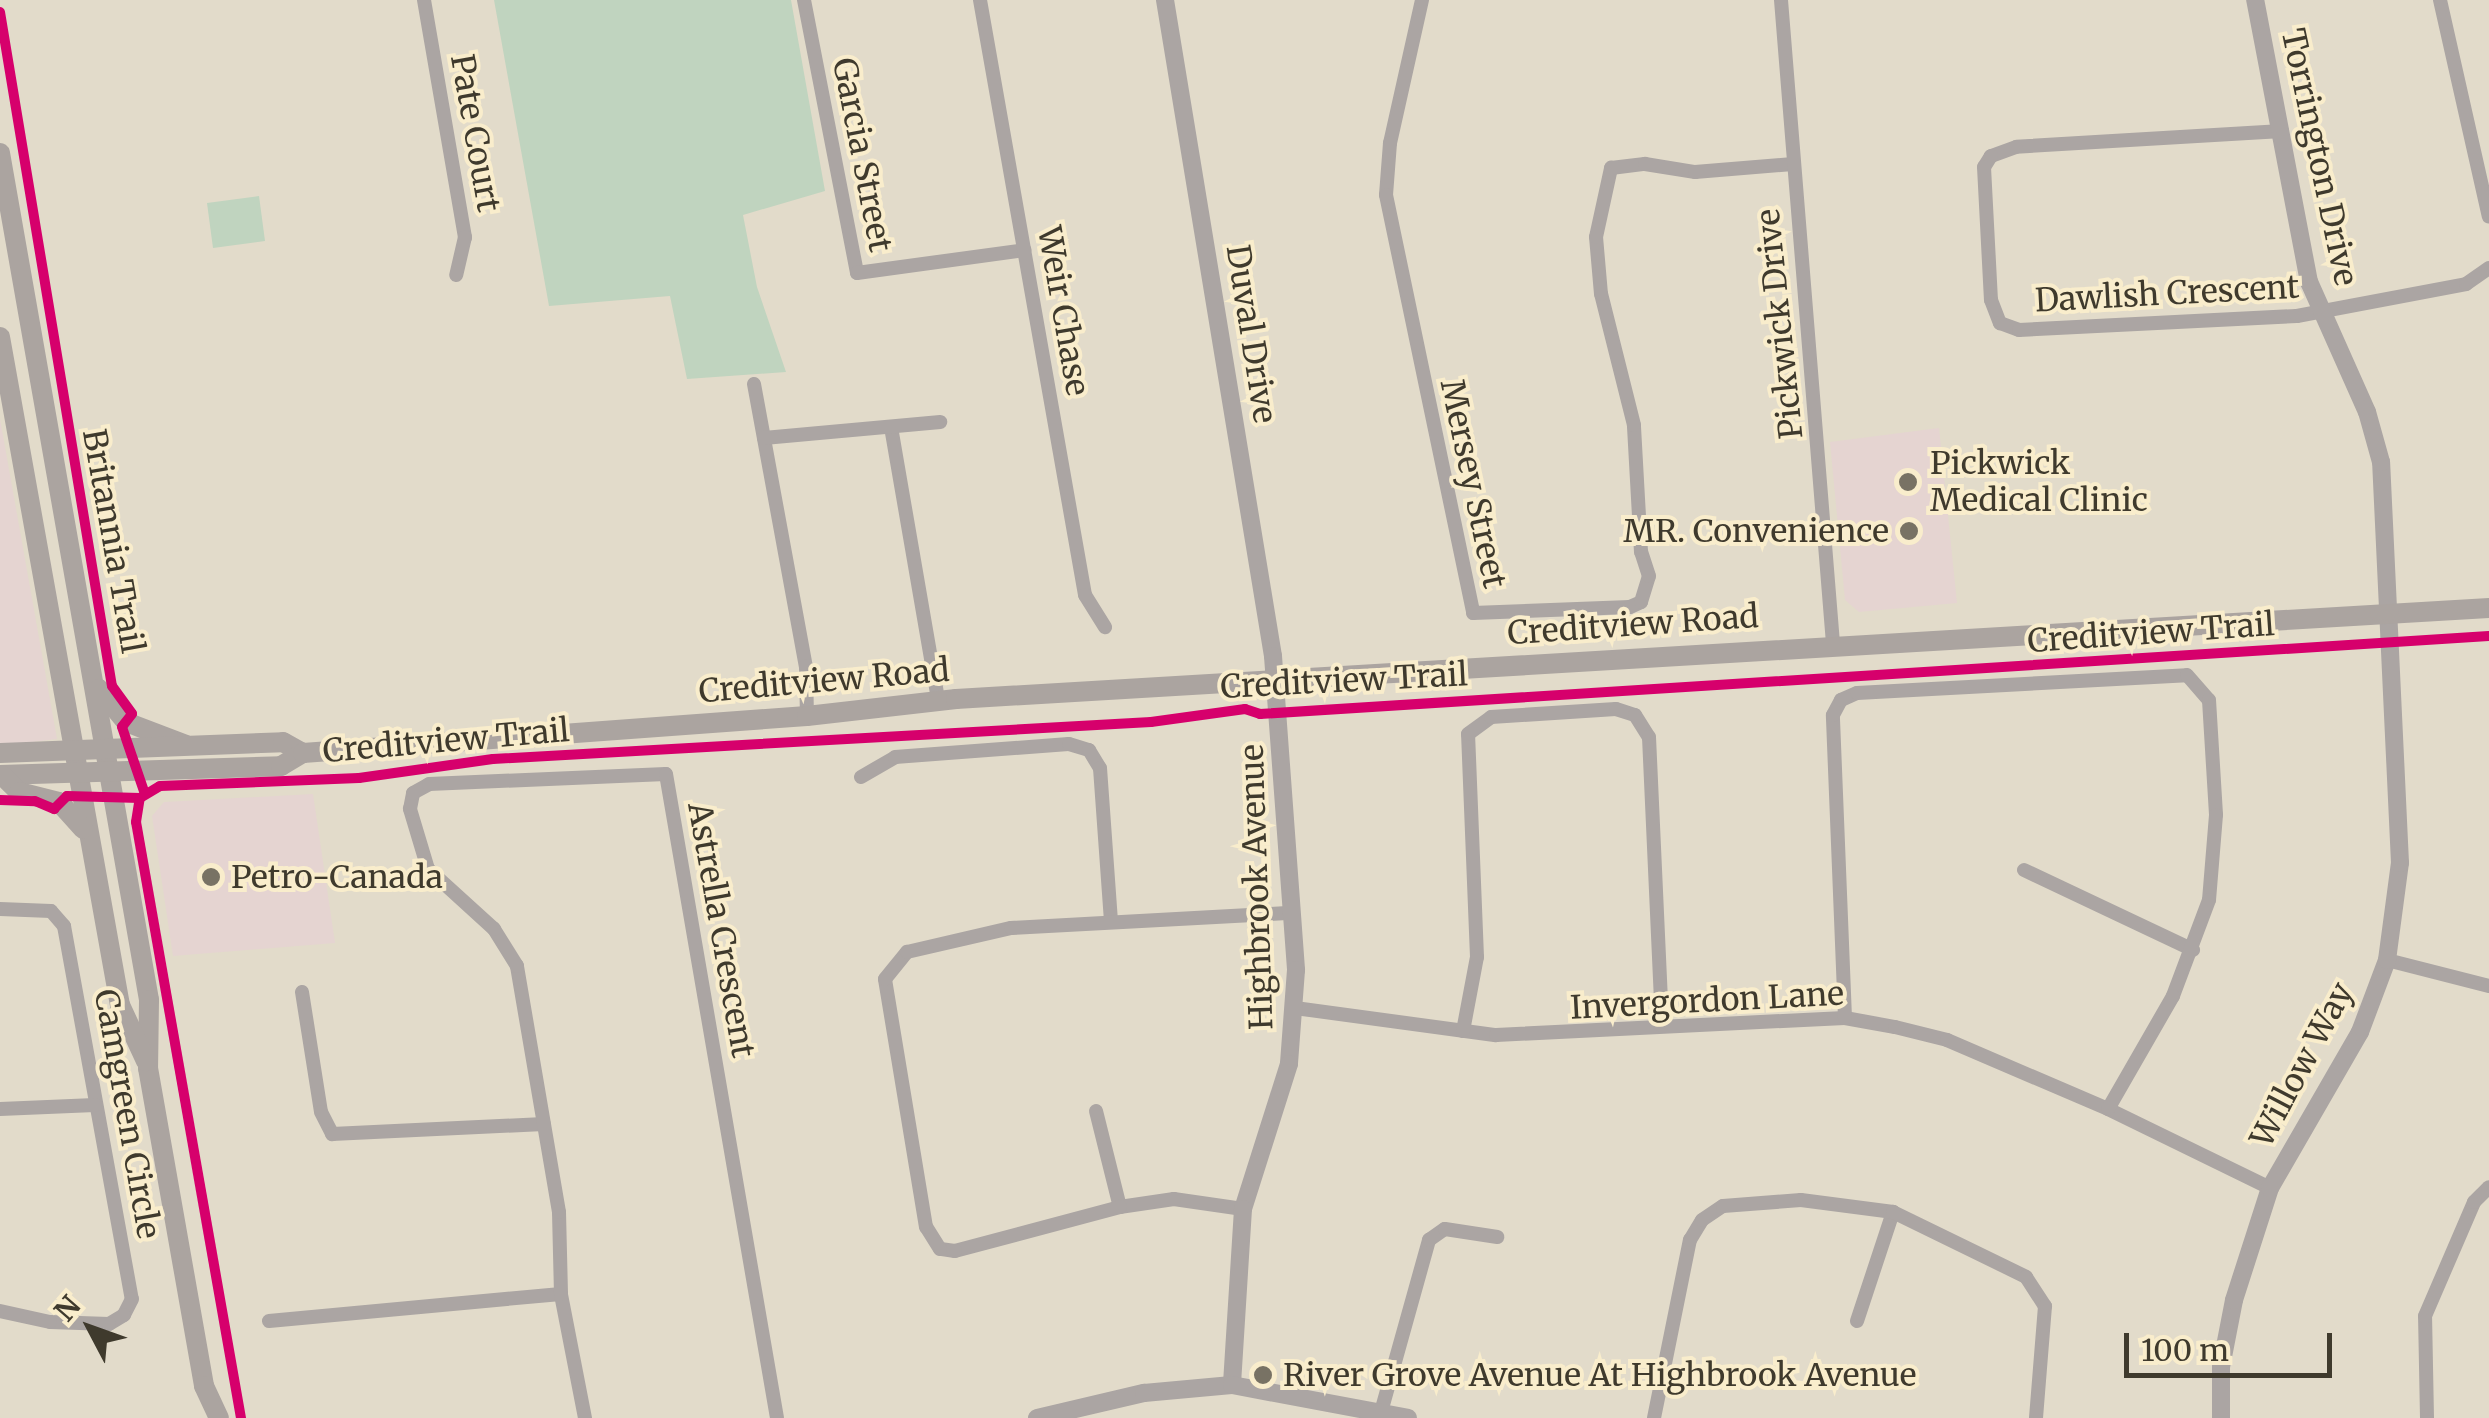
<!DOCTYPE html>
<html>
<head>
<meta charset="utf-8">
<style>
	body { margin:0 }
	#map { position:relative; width:2489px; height:1418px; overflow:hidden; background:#e2dbca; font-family:Merriweather,serif }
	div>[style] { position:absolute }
	.commercial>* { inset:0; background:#e5d4d1 }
	.green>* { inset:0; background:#c0d4bf }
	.minor>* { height:14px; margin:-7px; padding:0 7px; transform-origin:7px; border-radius:7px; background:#aba5a3 }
	.tertiary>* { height:18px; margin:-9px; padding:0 9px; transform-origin:9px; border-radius:9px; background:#aba5a3 }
	.secondary>* { height:20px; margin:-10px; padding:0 10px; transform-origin:10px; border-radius:10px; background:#aba4a0 }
	.cycleway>* { height:10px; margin:-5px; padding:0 5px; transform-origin:5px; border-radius:5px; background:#d6006c }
	.dots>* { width:28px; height:28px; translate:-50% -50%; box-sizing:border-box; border:5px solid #f9edcc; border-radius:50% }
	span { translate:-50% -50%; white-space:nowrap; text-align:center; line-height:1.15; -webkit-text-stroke:8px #f9edcc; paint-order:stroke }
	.street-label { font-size:32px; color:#3f3a2d }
	.poi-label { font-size:32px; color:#3f3a2d }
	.left { translate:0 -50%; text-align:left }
	.right { translate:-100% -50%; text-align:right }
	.north { position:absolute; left:40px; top:1278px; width:100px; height:100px; -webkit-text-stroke:8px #f9edcc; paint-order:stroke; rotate:311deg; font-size:28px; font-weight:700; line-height:40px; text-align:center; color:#3f3a2d }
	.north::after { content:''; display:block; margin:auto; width:35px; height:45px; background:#3f3a2d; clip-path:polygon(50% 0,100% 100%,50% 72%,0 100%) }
	.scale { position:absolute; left:2124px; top:1333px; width:208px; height:45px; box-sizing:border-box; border:5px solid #3f3a2d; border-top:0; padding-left:12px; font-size:30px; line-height:35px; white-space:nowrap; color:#3f3a2d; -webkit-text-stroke:8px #f9edcc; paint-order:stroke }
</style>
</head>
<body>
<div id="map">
	<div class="commercial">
		<i style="clip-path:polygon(0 419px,57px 739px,0 746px)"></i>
		<i style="clip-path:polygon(1939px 428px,1957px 603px,1859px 612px,1845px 600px,1830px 442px)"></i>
		<i style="clip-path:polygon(313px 794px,335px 943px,173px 956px,152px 816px,164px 802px)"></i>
	</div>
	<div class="green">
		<i style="clip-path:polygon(494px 0,791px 0,825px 191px,743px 215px,757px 287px,786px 372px,687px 379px,670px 296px,549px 306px)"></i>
		<i style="clip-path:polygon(259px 196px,265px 241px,213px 248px,207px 203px)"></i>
	</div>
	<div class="minor">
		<i style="left:424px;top:0;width:241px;rotate:80.2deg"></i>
		<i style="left:465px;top:237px;width:39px;rotate:103deg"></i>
		<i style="left:804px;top:0;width:278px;rotate:79deg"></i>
		<i style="left:857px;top:273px;width:169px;rotate:-7.8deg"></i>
		<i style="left:980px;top:0;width:604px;rotate:79.99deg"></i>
		<i style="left:1085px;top:595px;width:38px;rotate:58deg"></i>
		<i style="left:1422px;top:0;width:147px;rotate:102.6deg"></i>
		<i style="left:1390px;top:143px;width:52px;rotate:94.4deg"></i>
		<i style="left:1386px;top:195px;width:427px;rotate:78.2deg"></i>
		<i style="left:1473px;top:613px;width:157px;rotate:-2.2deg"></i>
		<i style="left:1630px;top:607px;width:12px;rotate:-24deg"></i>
		<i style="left:1641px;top:602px;width:27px;rotate:-73deg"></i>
		<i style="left:1649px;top:576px;width:25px;rotate:-108deg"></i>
		<i style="left:1641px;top:552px;width:127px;rotate:-93.2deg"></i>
		<i style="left:1634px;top:425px;width:135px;rotate:-104.1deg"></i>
		<i style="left:1601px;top:294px;width:57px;rotate:-95deg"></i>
		<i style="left:1596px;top:237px;width:71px;rotate:-77.7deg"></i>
		<i style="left:1611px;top:168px;width:34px;rotate:-7deg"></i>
		<i style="left:1645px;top:164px;width:51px;rotate:9.1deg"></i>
		<i style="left:1695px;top:172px;width:98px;rotate:-4.7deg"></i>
		<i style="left:1781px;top:0;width:645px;rotate:85.38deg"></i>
		<i style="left:2440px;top:0;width:222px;rotate:77.3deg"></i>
		<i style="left:2282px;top:131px;width:266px;rotate:176.6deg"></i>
		<i style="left:2016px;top:147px;width:27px;rotate:160deg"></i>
		<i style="left:1991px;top:156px;width:13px;rotate:122deg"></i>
		<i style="left:1984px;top:167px;width:133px;rotate:87deg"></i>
		<i style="left:1991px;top:300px;width:25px;rotate:69deg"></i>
		<i style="left:2000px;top:323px;width:20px;rotate:20deg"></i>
		<i style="left:2019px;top:330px;width:278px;rotate:-2.9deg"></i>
		<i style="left:2297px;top:316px;width:172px;rotate:-10.7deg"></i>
		<i style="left:2466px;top:284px;width:28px;rotate:-35deg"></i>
		<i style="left:754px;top:384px;width:287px;rotate:79.6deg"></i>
		<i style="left:806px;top:666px;width:50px;rotate:88.9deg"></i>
		<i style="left:891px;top:427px;width:277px;rotate:80.2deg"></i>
		<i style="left:764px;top:438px;width:177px;rotate:-5.2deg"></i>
		<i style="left:861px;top:777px;width:39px;rotate:-30deg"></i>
		<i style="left:895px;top:757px;width:174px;rotate:-4.3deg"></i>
		<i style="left:1069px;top:744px;width:21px;rotate:17deg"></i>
		<i style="left:1089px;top:750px;width:21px;rotate:59deg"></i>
		<i style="left:1100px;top:768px;width:153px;rotate:85.9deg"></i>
		<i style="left:2024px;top:870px;width:187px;rotate:25.3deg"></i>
		<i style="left:0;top:909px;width:51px;rotate:2.2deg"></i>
		<i style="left:51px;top:911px;width:20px;rotate:49deg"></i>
		<i style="left:64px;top:926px;width:379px;rotate:79.7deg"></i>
		<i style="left:132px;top:1299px;width:18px;rotate:117deg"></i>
		<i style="left:124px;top:1315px;width:17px;rotate:149deg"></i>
		<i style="left:109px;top:1324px;width:59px;rotate:-178.1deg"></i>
		<i style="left:50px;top:1322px;width:51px;rotate:-167.6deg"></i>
		<i style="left:2387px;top:960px;width:105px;rotate:14.3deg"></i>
		<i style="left:302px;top:992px;width:121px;rotate:81deg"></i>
		<i style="left:321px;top:1112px;width:25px;rotate:63deg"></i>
		<i style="left:332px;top:1134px;width:212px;rotate:-2.7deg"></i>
		<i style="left:1295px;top:1008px;width:203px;rotate:7.7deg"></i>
		<i style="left:1496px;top:1035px;width:349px;rotate:-2.8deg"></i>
		<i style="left:1845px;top:1018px;width:51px;rotate:10.2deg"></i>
		<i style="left:1895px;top:1027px;width:54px;rotate:14deg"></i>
		<i style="left:1947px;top:1040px;width:175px;rotate:23.2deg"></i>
		<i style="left:2108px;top:1109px;width:180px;rotate:26deg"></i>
		<i style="left:1845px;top:1018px;width:303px;rotate:-92.3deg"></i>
		<i style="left:1833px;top:715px;width:17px;rotate:-62deg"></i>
		<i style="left:1841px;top:700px;width:17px;rotate:-24deg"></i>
		<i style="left:1857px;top:693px;width:330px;rotate:-3.1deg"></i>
		<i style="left:2187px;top:675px;width:33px;rotate:49deg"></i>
		<i style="left:2209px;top:700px;width:115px;rotate:86.5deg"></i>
		<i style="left:2216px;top:815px;width:85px;rotate:94.7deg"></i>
		<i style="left:2209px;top:900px;width:103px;rotate:110.6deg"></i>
		<i style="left:2173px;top:996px;width:130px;rotate:119.9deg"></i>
		<i style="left:1463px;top:1031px;width:75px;rotate:-79.3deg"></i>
		<i style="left:1477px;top:957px;width:223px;rotate:-92.3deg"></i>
		<i style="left:1468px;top:734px;width:29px;rotate:-36deg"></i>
		<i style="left:1491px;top:717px;width:125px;rotate:-3.7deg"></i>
		<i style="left:1616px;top:709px;width:20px;rotate:18deg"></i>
		<i style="left:1635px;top:715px;width:26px;rotate:58deg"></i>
		<i style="left:1649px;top:737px;width:289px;rotate:87.4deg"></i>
		<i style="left:0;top:1109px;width:95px;rotate:-2.4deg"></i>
		<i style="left:1096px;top:1111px;width:99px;rotate:76deg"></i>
		<i style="left:1243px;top:1209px;width:70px;rotate:-171.8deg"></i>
		<i style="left:1174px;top:1199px;width:55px;rotate:171.6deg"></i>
		<i style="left:1120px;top:1207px;width:171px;rotate:165.1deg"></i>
		<i style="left:955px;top:1251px;width:15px;rotate:-172deg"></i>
		<i style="left:940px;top:1249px;width:26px;rotate:-122deg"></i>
		<i style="left:926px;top:1227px;width:251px;rotate:-99.4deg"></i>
		<i style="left:885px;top:979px;width:35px;rotate:-51deg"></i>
		<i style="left:907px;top:952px;width:107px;rotate:-13deg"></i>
		<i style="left:1011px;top:928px;width:281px;rotate:-3.1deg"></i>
		<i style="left:269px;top:1321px;width:293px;rotate:-5.3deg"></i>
		<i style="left:1857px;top:1321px;width:115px;rotate:-71.7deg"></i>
		<i style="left:1381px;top:1412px;width:179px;rotate:-74.4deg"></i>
		<i style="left:1429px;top:1240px;width:19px;rotate:-35deg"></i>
		<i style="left:1445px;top:1229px;width:53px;rotate:8.7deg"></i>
		<i style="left:585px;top:1418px;width:126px;rotate:-101deg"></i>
		<i style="left:561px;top:1294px;width:82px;rotate:-91.4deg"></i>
		<i style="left:559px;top:1212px;width:250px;rotate:-99.7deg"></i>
		<i style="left:517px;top:966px;width:44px;rotate:-121.9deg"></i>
		<i style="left:494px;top:929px;width:89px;rotate:-137.7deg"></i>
		<i style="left:428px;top:869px;width:63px;rotate:-106.7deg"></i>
		<i style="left:410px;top:809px;width:16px;rotate:-79deg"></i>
		<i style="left:413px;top:793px;width:18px;rotate:-29deg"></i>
		<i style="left:429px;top:784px;width:237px;rotate:-2.4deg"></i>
		<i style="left:666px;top:774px;width:653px;rotate:80.22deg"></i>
		<i style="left:1654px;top:1418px;width:182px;rotate:-78.6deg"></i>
		<i style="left:1690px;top:1240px;width:23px;rotate:-59deg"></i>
		<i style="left:1702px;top:1220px;width:25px;rotate:-34deg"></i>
		<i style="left:1723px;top:1206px;width:78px;rotate:-4.4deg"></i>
		<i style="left:1801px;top:1200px;width:93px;rotate:7.4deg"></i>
		<i style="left:1893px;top:1212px;width:148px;rotate:26deg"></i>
		<i style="left:2026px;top:1277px;width:35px;rotate:57deg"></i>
		<i style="left:2045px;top:1306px;width:112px;rotate:94.6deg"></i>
		<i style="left:2427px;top:1418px;width:102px;rotate:-91.1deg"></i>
		<i style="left:2425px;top:1316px;width:124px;rotate:-66.7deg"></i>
		<i style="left:2474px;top:1202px;width:21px;rotate:-45deg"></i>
	</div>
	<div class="tertiary">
		<i style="left:1165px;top:0;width:665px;rotate:80.65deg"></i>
		<i style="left:1273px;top:656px;width:315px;rotate:85.8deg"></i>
		<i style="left:1296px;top:970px;width:94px;rotate:94.3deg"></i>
		<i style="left:1289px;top:1064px;width:152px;rotate:107.6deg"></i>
		<i style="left:1243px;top:1209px;width:176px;rotate:93.6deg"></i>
		<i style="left:1037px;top:1418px;width:110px;rotate:-13.2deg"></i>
		<i style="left:1144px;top:1393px;width:88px;rotate:-5.2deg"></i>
		<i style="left:1232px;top:1385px;width:179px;rotate:10.6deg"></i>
		<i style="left:2221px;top:1418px;width:51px;rotate:-90deg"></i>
		<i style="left:2221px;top:1367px;width:68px;rotate:-79deg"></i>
		<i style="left:2234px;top:1300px;width:118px;rotate:-72.2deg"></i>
		<i style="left:2270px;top:1188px;width:180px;rotate:-60deg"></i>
		<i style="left:2360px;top:1032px;width:77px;rotate:-69.4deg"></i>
		<i style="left:2387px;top:960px;width:98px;rotate:-82.4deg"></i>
		<i style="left:2400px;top:863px;width:401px;rotate:-92.7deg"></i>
		<i style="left:2381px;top:462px;width:52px;rotate:-105.6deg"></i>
		<i style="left:2367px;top:412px;width:142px;rotate:-114deg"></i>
		<i style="left:2309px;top:282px;width:287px;rotate:-100.8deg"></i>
	</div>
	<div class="secondary">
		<i style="left:0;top:153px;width:860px;rotate:80.02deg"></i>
		<i style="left:149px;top:1000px;width:68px;rotate:90.8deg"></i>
		<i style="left:148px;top:1068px;width:323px;rotate:80deg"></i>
		<i style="left:204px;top:1386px;width:35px;rotate:65deg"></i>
		<i style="left:0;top:337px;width:679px;rotate:79.82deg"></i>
		<i style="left:120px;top:1005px;width:62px;rotate:65.1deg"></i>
		<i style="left:99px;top:689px;width:43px;rotate:50.7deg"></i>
		<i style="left:126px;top:722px;width:64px;rotate:21deg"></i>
		<i style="left:0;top:753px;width:283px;rotate:-2.2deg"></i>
		<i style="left:283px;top:742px;width:23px;rotate:29deg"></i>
		<i style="left:0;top:775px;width:281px;rotate:-1.8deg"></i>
		<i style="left:281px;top:766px;width:26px;rotate:-31deg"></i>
		<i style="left:303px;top:753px;width:505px;rotate:-4.2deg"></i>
		<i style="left:807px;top:716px;width:150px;rotate:-6.5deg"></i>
		<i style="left:956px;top:699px;width:1536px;rotate:-3.4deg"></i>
		<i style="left:3px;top:776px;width:23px;rotate:45deg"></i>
		<i style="left:19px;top:792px;width:41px;rotate:14deg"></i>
		<i style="left:59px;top:802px;width:36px;rotate:48deg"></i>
	</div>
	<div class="cycleway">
		<i style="left:0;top:12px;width:683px;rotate:80.57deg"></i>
		<i style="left:112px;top:686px;width:34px;rotate:54deg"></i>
		<i style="left:132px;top:714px;width:16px;rotate:128deg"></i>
		<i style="left:122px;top:727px;width:71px;rotate:71.1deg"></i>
		<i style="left:0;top:800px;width:35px;rotate:2deg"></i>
		<i style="left:35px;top:801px;width:21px;rotate:23deg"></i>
		<i style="left:54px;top:809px;width:18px;rotate:-45deg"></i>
		<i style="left:67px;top:796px;width:73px;rotate:1.6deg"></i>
		<i style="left:241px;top:1418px;width:605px;rotate:-99.99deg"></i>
		<i style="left:136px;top:822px;width:24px;rotate:-81deg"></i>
		<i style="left:140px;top:798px;width:23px;rotate:-31deg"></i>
		<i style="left:160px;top:786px;width:199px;rotate:-2.3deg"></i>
		<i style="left:359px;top:778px;width:135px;rotate:-8.1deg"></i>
		<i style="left:493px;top:759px;width:659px;rotate:-3.22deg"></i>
		<i style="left:1151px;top:722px;width:95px;rotate:-7.9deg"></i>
		<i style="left:1245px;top:709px;width:16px;rotate:18deg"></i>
		<i style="left:1260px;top:714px;width:1231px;rotate:-3.63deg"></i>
	</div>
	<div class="dots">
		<i style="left:1908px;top:482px;background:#787264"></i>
		<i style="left:1909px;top:531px;background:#787264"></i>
		<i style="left:211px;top:877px;background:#787264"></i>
		<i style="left:1263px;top:1375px;background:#787264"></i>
	</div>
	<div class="street-label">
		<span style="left:475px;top:133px;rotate:80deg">Pate Court</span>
		<span style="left:862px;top:155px;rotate:79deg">Garcia Street</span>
		<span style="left:2319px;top:157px;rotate:78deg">Torrington Drive</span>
		<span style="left:2167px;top:294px;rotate:-3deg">Dawlish Crescent</span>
		<span style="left:1063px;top:311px;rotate:80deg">Weir Chase</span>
		<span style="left:1780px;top:324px;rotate:-96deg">Pickwick Drive</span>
		<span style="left:1251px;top:334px;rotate:81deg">Duval Drive</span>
		<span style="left:1473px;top:484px;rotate:78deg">Mersey Street</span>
		<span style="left:113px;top:541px;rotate:80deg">Britannia Trail</span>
		<span style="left:1633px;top:625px;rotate:-4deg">Creditview Road</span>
		<span style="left:2151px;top:633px;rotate:-4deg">Creditview Trail</span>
		<span style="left:824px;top:681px;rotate:-5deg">Creditview Road</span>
		<span style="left:1344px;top:681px;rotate:-3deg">Creditview Trail</span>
		<span style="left:446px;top:741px;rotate:-5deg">Creditview Trail</span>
		<span style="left:1257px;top:887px;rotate:-92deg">Highbrook Avenue</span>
		<span style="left:721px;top:930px;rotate:80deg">Astrella Crescent</span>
		<span style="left:1707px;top:1001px;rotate:-3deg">Invergordon Lane</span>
		<span style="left:2302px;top:1065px;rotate:-62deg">Willow Way</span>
		<span style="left:127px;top:1114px;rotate:80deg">Camgreen Circle</span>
	</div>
	<div class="poi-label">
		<span class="left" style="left:1930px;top:482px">Pickwick<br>Medical Clinic</span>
		<span class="right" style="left:1889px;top:531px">MR. Convenience</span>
		<span class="left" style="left:231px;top:877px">Petro-Canada</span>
		<span class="left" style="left:1283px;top:1375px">River Grove Avenue At Highbrook Avenue</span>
	</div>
	<div class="north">N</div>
	<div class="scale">100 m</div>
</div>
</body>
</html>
